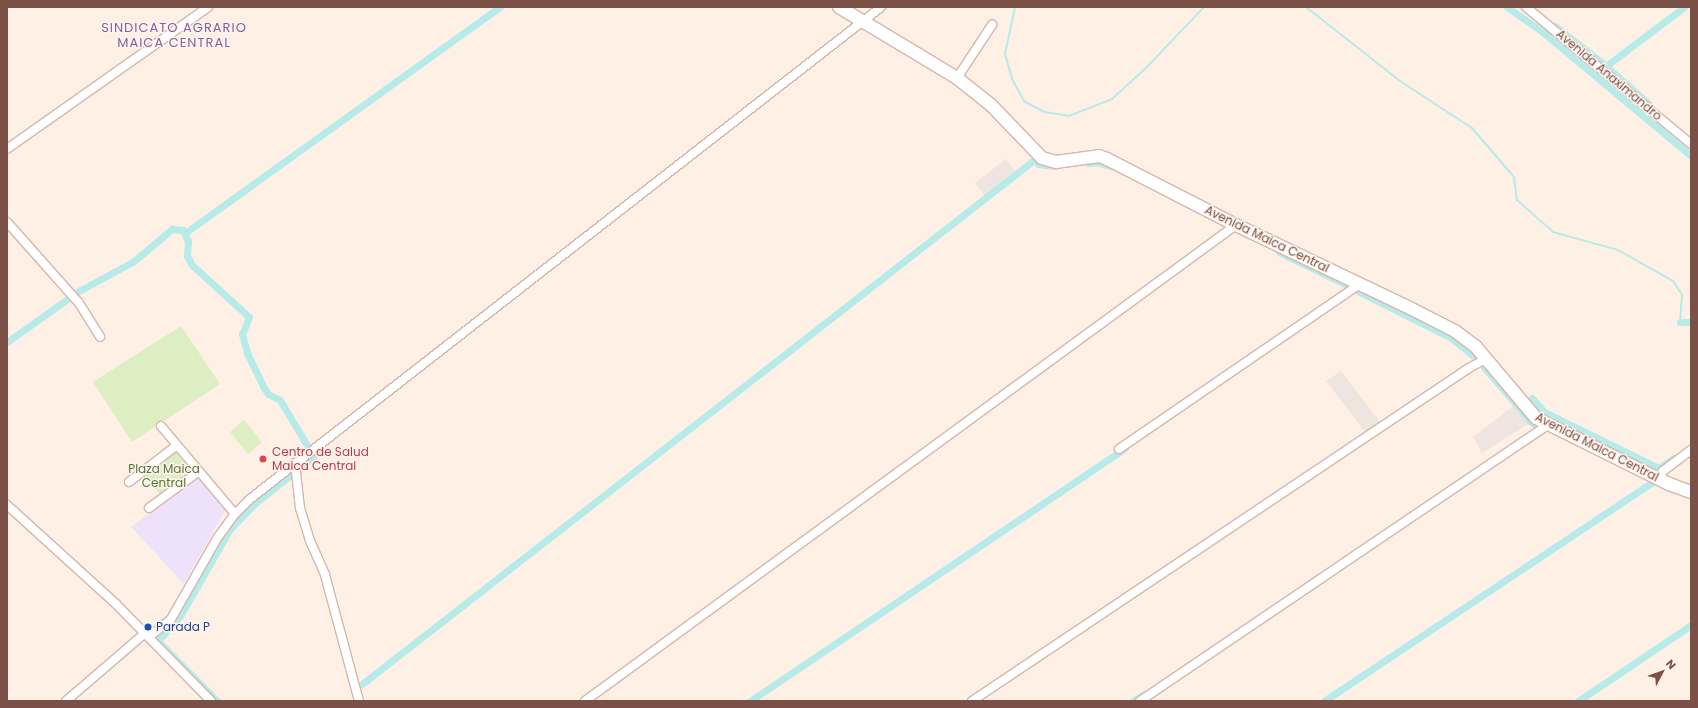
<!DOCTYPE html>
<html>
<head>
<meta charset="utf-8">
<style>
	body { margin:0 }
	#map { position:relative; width:1698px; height:708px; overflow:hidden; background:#fff0e6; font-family:Poppins,sans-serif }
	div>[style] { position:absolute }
	.industrial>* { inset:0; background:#eee4e0 }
	.education>* { inset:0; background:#eee2fb }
	.green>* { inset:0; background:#dceec2 }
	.stream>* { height:2px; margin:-1px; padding:0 1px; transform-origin:1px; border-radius:1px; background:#b7ebe9 }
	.canal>* { height:7px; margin:-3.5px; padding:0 3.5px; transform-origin:3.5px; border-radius:3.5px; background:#b7ebe9 }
	.roads { filter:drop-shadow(1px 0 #d5b7ad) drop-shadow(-1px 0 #d5b7ad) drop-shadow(0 1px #d5b7ad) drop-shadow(0 -1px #d5b7ad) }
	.street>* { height:8px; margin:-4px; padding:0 4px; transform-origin:4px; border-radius:4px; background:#fff }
	.secondary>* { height:12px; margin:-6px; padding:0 6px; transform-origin:6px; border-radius:6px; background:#fff }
	.dots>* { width:11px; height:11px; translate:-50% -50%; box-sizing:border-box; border:2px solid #fff5ee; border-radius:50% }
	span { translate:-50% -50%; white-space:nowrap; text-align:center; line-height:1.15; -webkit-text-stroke:3px #fff5ee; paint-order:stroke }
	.street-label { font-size:12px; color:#7b5047 }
	.health-label { font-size:12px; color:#be3a42 }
	.left { translate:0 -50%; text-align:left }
	.park-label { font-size:12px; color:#567638 }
	.transit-label { font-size:12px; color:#164399 }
	.neighbourhood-label { font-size:13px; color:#80629f; letter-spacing:1px }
	.frame { position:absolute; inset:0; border:8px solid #7b5047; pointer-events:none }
	.north { position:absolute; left:1642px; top:652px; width:40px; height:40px; -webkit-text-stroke:3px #fff5ee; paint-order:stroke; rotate:49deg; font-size:11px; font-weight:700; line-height:16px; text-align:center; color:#7b5047 }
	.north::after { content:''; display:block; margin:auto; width:14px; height:18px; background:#7b5047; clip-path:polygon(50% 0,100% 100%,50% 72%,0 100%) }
</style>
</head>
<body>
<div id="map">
	<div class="industrial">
		<i style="clip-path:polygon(1006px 159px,1015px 171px,985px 196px,975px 183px)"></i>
		<i style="clip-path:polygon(1341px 371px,1380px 422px,1366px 433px,1326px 381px)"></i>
		<i style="clip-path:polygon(1516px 404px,1531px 422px,1482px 453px,1473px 437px)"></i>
	</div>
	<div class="education">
		<i style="clip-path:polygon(198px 477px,226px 509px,184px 584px,131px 527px)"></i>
	</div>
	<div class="green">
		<i style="clip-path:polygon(181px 326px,220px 384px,132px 442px,93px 382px)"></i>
		<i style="clip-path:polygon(244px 420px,262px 442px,248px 454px,230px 432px)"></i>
		<i style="clip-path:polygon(175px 451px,192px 472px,160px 495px,144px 474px)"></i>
	</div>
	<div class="stream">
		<i style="left:1015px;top:7px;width:48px;rotate:102deg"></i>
		<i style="left:1005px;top:54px;width:26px;rotate:74deg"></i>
		<i style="left:1012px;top:79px;width:26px;rotate:61deg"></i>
		<i style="left:1025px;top:102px;width:22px;rotate:27deg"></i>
		<i style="left:1045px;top:112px;width:24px;rotate:9deg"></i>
		<i style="left:1069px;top:116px;width:46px;rotate:-21.6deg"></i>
		<i style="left:1112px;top:99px;width:46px;rotate:-42.4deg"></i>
		<i style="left:1146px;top:68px;width:84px;rotate:-46.4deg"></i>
		<i style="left:1306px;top:7px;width:120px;rotate:38.2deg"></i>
		<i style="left:1400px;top:81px;width:86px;rotate:33.1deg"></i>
		<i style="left:1472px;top:128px;width:65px;rotate:49.4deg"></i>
		<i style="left:1514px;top:177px;width:23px;rotate:83deg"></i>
		<i style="left:1517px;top:200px;width:48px;rotate:41.6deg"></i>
		<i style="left:1553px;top:232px;width:67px;rotate:15.5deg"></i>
		<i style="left:1618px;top:250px;width:63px;rotate:29.4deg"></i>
		<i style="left:1673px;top:281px;width:17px;rotate:57deg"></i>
		<i style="left:1682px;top:295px;width:27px;rotate:94deg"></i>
	</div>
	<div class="canal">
		<i style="left:1507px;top:7px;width:45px;rotate:35.1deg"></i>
		<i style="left:1544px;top:33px;width:192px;rotate:39.9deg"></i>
		<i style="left:1555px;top:26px;width:65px;rotate:38.1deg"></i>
		<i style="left:1606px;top:66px;width:57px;rotate:41.5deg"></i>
		<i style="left:1606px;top:66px;width:98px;rotate:-37.1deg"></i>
		<i style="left:1088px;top:163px;width:8px;rotate:-7deg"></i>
		<i style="left:1096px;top:162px;width:18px;rotate:16deg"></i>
		<i style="left:1038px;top:164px;width:16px;rotate:7deg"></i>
		<i style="left:185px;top:233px;width:388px;rotate:-35.7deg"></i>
		<i style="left:1279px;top:252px;width:78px;rotate:25.9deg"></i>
		<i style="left:1356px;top:290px;width:105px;rotate:26.6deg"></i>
		<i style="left:1450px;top:337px;width:32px;rotate:39deg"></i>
		<i style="left:77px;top:292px;width:65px;rotate:-28.5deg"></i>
		<i style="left:134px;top:261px;width:50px;rotate:-40.1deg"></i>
		<i style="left:172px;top:229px;width:11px;rotate:5deg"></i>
		<i style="left:183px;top:230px;width:12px;rotate:66deg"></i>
		<i style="left:188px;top:241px;width:15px;rotate:94deg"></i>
		<i style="left:187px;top:256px;width:10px;rotate:61deg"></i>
		<i style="left:192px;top:265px;width:77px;rotate:42.4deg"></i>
		<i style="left:249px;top:317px;width:18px;rotate:112deg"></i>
		<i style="left:242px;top:334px;width:20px;rotate:75deg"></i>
		<i style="left:247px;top:353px;width:39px;rotate:64deg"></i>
		<i style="left:264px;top:388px;width:7px;rotate:56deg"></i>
		<i style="left:268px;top:394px;width:13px;rotate:27deg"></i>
		<i style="left:280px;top:400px;width:55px;rotate:59.2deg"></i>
		<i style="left:1680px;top:322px;width:11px"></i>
		<i style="left:7px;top:342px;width:77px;rotate:-35.5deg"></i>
		<i style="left:1484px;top:367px;width:72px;rotate:49.5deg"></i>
		<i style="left:1531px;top:422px;width:9px;rotate:36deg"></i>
		<i style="left:1532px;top:398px;width:18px;rotate:49deg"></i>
		<i style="left:1544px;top:412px;width:128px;rotate:26deg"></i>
		<i style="left:1659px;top:468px;width:18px;rotate:-34deg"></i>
		<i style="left:301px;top:467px;width:17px;rotate:-40deg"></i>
		<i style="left:362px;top:684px;width:852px;rotate:-37.95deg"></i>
		<i style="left:217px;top:701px;width:84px;rotate:-134.5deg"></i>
		<i style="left:158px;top:641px;width:33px;rotate:-49deg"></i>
		<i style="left:180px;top:616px;width:100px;rotate:-60.1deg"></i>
		<i style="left:230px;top:529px;width:35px;rotate:-46deg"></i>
		<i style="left:254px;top:504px;width:48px;rotate:-38.3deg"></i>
		<i style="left:750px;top:701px;width:452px;rotate:-34deg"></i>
		<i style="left:1133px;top:701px;width:13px;rotate:-32deg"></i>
		<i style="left:1324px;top:701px;width:397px;rotate:-33.7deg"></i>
		<i style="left:1578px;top:701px;width:136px;rotate:-33.9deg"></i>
	</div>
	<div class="roads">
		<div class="street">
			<i style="left:1526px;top:7px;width:214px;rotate:39.7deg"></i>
			<i style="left:957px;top:78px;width:64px;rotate:-56.6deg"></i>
			<i style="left:7px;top:149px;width:246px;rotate:-35.2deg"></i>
			<i style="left:7px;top:222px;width:108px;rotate:48.4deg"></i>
			<i style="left:79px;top:303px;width:40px;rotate:58deg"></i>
			<i style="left:161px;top:426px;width:115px;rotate:49.9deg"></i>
			<i style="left:1119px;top:449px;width:292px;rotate:-34.4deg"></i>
			<i style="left:295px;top:463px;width:45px;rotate:83.7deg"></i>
			<i style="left:300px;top:508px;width:37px;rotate:73deg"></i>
			<i style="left:311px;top:543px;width:35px;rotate:66deg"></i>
			<i style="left:325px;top:575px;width:131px;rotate:74.9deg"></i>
			<i style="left:1660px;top:478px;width:8px;rotate:-67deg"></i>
			<i style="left:1663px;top:471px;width:35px;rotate:-37deg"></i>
			<i style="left:129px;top:482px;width:59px;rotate:-37.5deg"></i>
			<i style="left:7px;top:505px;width:147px;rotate:42.2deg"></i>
			<i style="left:116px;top:604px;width:136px;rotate:45.6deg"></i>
			<i style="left:149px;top:508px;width:61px;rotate:-36.3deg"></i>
			<i style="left:149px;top:637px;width:28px;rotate:-39deg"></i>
			<i style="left:171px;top:619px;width:95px;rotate:-60.2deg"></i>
			<i style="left:218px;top:537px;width:29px;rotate:-54deg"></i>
			<i style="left:235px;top:514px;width:21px;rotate:-45deg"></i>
			<i style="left:250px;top:499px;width:800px;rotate:-37.94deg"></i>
			<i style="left:66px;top:701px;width:104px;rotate:-40.7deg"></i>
			<i style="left:585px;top:701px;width:806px;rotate:-36.17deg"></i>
			<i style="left:972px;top:701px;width:598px;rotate:-33.82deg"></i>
			<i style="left:1469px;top:368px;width:19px;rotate:-28deg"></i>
			<i style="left:1140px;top:701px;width:493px;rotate:-34.1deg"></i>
		</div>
		<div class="secondary">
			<i style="left:839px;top:7px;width:138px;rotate:31deg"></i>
			<i style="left:957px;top:78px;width:43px;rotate:38.5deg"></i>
			<i style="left:991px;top:105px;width:74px;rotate:46.1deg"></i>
			<i style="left:1042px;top:158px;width:15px;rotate:16deg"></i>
			<i style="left:1056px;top:162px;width:43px;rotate:-7.9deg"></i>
			<i style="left:1099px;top:156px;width:9px;rotate:21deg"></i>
			<i style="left:1107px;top:159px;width:145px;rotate:27.1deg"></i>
			<i style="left:1236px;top:225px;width:193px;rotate:25.5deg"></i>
			<i style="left:1410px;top:308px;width:51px;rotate:27.1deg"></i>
			<i style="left:1455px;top:331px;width:26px;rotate:37deg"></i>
			<i style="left:1476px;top:347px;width:93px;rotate:49.8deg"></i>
			<i style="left:1536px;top:418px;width:148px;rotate:26.4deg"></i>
			<i style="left:1669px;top:484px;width:23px;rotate:20deg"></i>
		</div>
	</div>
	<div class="dots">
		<i style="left:263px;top:459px;background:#e0444e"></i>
		<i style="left:148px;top:627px;background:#1a4fb4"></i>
	</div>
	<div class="street-label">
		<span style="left:1609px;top:75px;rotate:40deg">Avenida Anaximandro</span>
		<span style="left:1267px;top:239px;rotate:26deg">Avenida Maica Central</span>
		<span style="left:1597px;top:447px;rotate:27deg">Avenida Maica Central</span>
	</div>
	<div class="health-label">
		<span class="left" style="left:272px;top:459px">Centro de Salud<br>Maica Central</span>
	</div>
	<div class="park-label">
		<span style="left:164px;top:476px">Plaza Maica<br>Central</span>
	</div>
	<div class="transit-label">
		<span class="left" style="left:156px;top:627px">Parada P</span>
	</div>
	<div class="neighbourhood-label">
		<span style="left:174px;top:36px">SINDICATO AGRARIO<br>MAICA CENTRAL</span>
	</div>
	<div class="frame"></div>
	<div class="north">N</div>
</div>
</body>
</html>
